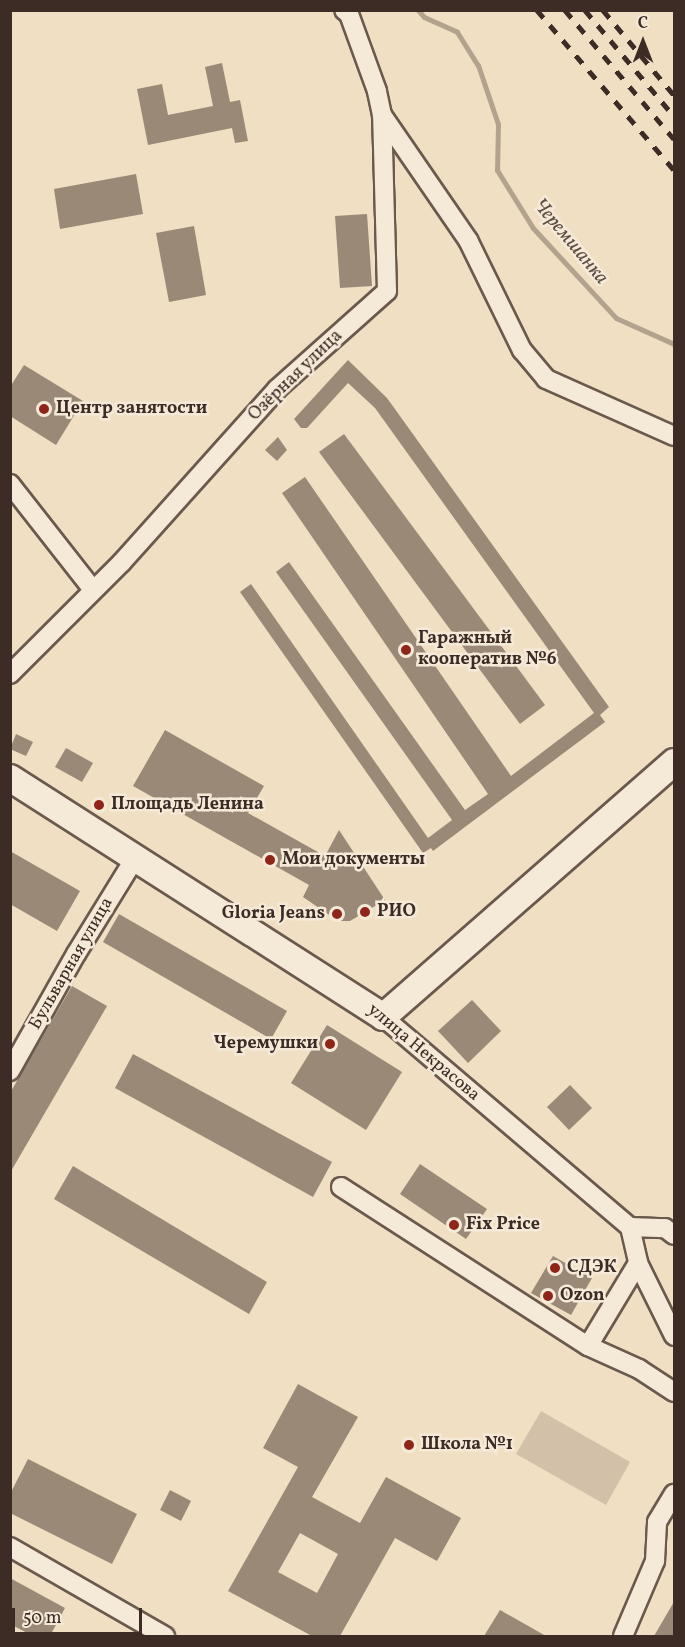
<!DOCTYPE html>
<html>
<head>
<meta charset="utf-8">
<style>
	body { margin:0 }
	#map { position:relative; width:685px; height:1647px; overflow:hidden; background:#f0dfc3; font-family:Vollkorn,serif }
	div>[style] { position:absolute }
	.green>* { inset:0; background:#d2c1a8 }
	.stream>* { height:5px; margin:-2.5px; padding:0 2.5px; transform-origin:2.5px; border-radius:2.5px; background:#b3a28d }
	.building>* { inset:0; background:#9a8977 }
	.roads { filter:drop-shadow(2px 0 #6a594c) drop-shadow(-2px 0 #6a594c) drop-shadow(0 2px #6a594c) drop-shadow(0 -2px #6a594c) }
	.street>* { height:18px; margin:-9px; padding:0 9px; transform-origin:9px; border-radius:9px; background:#f5ead8 }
	.secondary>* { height:26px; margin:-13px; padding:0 13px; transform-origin:13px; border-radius:13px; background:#f5ead8 }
	.rail>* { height:4.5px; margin-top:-2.25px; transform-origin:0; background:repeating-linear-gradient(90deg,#3d2c25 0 10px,transparent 0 20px) }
	.dots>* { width:16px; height:16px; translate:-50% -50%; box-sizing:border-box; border:3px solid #f5ead8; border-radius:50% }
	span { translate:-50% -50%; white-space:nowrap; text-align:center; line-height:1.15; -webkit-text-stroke:5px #f5ead8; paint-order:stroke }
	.street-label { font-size:18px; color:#3d2c25 }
	.poi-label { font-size:18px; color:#3d2c25; font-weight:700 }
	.left { translate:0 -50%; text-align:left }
	.right { translate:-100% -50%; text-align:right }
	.water-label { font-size:20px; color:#604f44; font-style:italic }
	.frame { position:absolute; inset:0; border:12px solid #3d2c25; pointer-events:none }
	.north { position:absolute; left:613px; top:12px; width:60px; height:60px; -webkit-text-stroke:4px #f5ead8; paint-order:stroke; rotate:0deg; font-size:16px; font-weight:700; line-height:24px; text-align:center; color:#3d2c25 }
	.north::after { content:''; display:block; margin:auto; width:21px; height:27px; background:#3d2c25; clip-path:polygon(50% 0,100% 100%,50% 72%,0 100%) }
	.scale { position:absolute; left:12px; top:1608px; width:130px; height:27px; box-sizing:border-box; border:3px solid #3d2c25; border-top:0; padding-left:8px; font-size:18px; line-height:21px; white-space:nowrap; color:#3d2c25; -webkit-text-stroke:4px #f5ead8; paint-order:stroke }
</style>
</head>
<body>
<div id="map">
	<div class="green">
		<i style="clip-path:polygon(541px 1411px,630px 1462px,606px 1505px,516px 1454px)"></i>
	</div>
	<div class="stream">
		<i style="left:418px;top:10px;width:9px;rotate:49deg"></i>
		<i style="left:424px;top:17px;width:36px;rotate:24deg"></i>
		<i style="left:457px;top:32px;width:39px;rotate:58deg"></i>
		<i style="left:478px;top:65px;width:62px;rotate:71.3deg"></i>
		<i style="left:498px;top:124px;width:46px;rotate:91.2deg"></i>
		<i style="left:497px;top:170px;width:68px;rotate:58.2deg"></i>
		<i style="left:533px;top:228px;width:122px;rotate:47.3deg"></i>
		<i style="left:616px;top:318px;width:64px;rotate:24.1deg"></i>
	</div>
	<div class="building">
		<i style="clip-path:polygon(222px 63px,230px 102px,240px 100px,248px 141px,235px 143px,232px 128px,148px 145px,137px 89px,162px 84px,168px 115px,213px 106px,205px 67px)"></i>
		<i style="clip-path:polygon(136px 174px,143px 214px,60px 229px,54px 189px)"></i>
		<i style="clip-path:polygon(367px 214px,372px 286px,340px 288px,335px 216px)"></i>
		<i style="clip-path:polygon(194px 226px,206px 295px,169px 302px,156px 233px)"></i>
		<i style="clip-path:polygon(348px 360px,387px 398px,609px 707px,600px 715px,605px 722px,433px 851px,431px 848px,423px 853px,240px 592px,251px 584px,428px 838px,452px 820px,276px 572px,289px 562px,465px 810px,488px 794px,282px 493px,305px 477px,511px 776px,594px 713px,375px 408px,348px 383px,307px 428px,301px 428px,294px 419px)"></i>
		<i style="clip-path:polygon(24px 365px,83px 401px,56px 445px,10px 416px,10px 387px)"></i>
		<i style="clip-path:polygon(344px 434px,545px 705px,520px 724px,319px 452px)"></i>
		<i style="clip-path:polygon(278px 437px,287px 450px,277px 461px,265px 450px)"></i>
		<i style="clip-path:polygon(165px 730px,264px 786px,248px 813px,325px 856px,339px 830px,385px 900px,350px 921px,338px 921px,303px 897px,309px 885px,133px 786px)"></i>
		<i style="clip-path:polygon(16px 734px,33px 742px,26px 756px,10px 749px)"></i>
		<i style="clip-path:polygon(66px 748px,93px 763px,82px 782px,55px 767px)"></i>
		<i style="clip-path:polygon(10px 851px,80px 891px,57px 931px,10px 904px)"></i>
		<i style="clip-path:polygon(119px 914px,287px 1011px,271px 1039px,103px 942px)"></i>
		<i style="clip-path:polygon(72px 986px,107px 1006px,10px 1173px,10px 1093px)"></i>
		<i style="clip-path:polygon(472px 1000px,501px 1031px,468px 1063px,438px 1031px)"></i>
		<i style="clip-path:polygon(327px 1025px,402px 1072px,366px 1130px,291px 1083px)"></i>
		<i style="clip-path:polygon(133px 1054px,332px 1162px,313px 1197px,115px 1088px)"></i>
		<i style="clip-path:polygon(570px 1085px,592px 1108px,569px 1130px,547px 1107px)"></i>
		<i style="clip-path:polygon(420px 1164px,487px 1209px,466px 1239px,400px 1194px)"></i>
		<i style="clip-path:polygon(73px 1166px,267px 1282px,249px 1314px,54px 1199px)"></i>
		<i style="clip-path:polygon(553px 1256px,592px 1278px,571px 1315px,531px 1293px)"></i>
		<i style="clip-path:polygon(evenodd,298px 1384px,358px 1417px,312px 1497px,360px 1523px,386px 1477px,461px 1518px,437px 1561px,395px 1538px,340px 1636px,312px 1636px,228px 1591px,298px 1467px,263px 1448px,298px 1384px,300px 1533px,338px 1554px,317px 1593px,278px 1572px,300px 1533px)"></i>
		<i style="clip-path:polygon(28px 1459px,137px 1514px,112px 1564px,10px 1513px,10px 1494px)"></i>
		<i style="clip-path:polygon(170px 1490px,191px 1501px,181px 1521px,160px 1510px)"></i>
		<i style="clip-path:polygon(10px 1578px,65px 1608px,50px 1636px,33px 1636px,10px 1624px)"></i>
		<i style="clip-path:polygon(675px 1600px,675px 1636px,654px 1636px)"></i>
		<i style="clip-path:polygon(500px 1610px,546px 1636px,484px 1636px)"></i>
	</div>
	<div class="roads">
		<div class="street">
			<i style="left:382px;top:115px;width:152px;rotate:55.5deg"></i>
			<i style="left:468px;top:240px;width:123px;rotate:63.9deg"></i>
			<i style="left:522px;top:350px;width:38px;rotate:50deg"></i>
			<i style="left:546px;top:379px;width:140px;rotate:24deg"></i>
			<i style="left:10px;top:484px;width:135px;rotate:51.9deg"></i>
			<i style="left:10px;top:674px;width:158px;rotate:-45deg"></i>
			<i style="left:122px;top:562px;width:232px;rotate:-48.1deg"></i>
			<i style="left:277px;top:389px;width:147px;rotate:-41.7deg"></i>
			<i style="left:387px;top:291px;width:176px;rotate:-91.6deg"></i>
			<i style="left:382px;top:115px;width:25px;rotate:-102deg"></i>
			<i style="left:377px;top:91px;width:82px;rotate:-110deg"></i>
			<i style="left:349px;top:14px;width:6px;rotate:-141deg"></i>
			<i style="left:383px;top:1017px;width:324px;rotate:40.4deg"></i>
			<i style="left:630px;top:1227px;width:37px;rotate:77deg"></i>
			<i style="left:638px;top:1263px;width:81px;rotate:63.7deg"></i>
			<i style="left:10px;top:1071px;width:134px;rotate:-60.6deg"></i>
			<i style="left:76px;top:954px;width:113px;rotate:-58.4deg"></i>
			<i style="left:341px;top:1187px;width:294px;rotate:32.8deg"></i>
			<i style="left:588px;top:1346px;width:97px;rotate:-58.9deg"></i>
			<i style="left:630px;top:1227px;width:35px;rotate:2deg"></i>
			<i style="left:665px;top:1228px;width:11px;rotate:38deg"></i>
			<i style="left:588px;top:1346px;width:56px;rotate:24.3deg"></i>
			<i style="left:639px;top:1369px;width:42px;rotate:33.3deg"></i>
			<i style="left:10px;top:1547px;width:179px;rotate:29.9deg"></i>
			<i style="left:623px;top:1636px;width:82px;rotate:-66.9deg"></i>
			<i style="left:655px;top:1561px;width:39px;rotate:-87deg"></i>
			<i style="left:657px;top:1522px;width:33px;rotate:-59deg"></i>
		</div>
		<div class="secondary">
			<i style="left:10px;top:778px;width:443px;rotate:32.6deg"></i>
			<i style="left:383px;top:1017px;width:387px;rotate:-41.2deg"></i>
		</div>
	</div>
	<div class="rail">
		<i style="left:537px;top:10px;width:211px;rotate:49.4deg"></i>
		<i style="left:565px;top:10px;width:169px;rotate:49.8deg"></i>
		<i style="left:585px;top:10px;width:138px;rotate:50deg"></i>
		<i style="left:603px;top:10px;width:111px;rotate:50.1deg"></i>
	</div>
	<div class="dots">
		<i style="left:44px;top:409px;background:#8f2418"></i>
		<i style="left:406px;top:650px;background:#8f2418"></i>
		<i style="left:99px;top:805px;background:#8f2418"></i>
		<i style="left:270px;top:860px;background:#8f2418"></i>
		<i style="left:365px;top:912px;background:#8f2418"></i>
		<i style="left:337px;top:914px;background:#8f2418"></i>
		<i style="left:330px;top:1044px;background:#8f2418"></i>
		<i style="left:454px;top:1225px;background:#8f2418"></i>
		<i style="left:555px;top:1268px;background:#8f2418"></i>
		<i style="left:548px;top:1296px;background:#8f2418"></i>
		<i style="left:409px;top:1445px;background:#8f2418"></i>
	</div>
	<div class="street-label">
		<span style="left:296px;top:376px;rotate:-44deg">Озёрная улица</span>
		<span style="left:72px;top:964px;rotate:-60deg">Бульварная улица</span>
		<span style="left:423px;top:1053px;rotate:40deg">улица Некрасова</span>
	</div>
	<div class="poi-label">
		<span class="left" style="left:56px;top:409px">Центр занятости</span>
		<span class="left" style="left:418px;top:650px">Гаражный<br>кооператив №6</span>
		<span class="left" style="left:111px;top:805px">Площадь Ленина</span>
		<span class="left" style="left:282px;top:860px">Мои документы</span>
		<span class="left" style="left:377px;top:912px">РИО</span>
		<span class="right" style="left:325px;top:914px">Gloria Jeans</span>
		<span class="right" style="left:318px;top:1044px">Черемушки</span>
		<span class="left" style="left:466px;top:1225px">Fix Price</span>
		<span class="left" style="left:567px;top:1268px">СДЭК</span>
		<span class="left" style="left:560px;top:1296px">Ozon</span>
		<span class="left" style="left:421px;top:1445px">Школа №1</span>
	</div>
	<div class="water-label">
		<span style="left:570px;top:242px;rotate:50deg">Черемшанка</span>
	</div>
	<div class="frame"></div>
	<div class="north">С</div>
	<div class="scale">50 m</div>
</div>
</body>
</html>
